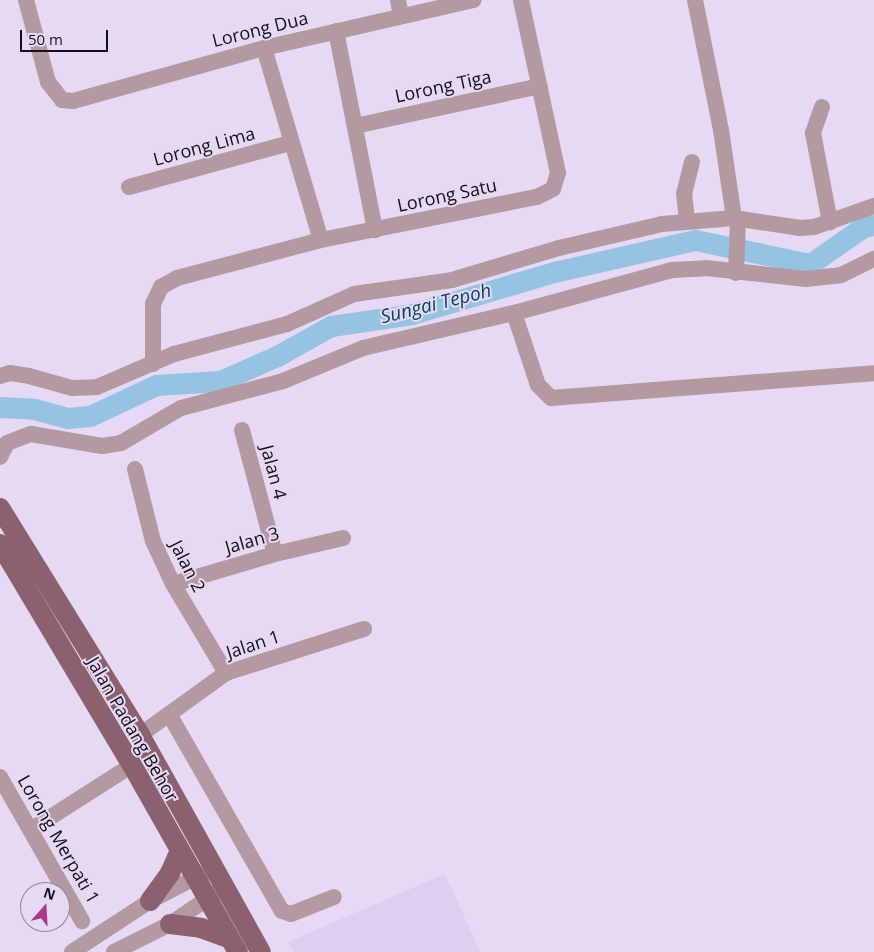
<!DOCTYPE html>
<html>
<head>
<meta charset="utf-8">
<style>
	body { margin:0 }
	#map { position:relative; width:874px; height:952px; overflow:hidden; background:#e6d9f4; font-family:"Open Sans",sans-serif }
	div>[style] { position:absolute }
	.built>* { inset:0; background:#decef0 }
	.river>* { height:21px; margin:-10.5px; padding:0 10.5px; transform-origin:10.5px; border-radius:10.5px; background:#94c4e1 }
	.minor>* { height:16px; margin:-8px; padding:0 8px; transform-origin:8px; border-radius:8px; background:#b29aa0 }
	.major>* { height:20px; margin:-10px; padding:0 10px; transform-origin:10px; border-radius:10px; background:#8a616c }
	span { translate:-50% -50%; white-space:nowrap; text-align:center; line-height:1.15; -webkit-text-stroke:4px #e6d9f4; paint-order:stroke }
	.street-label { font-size:18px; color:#141019 }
	.water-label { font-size:19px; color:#024460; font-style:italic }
	.north { position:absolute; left:20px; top:882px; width:50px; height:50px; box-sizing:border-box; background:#e6d9f4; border:1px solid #92899c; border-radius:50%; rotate:19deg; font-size:14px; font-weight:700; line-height:20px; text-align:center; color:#141019 }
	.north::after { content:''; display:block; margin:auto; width:18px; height:22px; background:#af368a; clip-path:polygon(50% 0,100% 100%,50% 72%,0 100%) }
	.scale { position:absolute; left:20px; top:30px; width:88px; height:22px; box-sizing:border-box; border:2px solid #141019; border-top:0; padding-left:6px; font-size:15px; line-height:18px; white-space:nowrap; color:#141019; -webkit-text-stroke:4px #e6d9f4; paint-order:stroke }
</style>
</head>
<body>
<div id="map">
	<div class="built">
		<i style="clip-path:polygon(445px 874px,480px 952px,294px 952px,288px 942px)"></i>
	</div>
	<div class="river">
		<i style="left:0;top:407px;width:34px;rotate:3deg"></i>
		<i style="left:34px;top:409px;width:34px;rotate:15deg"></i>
		<i style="left:67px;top:418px;width:23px;rotate:-5deg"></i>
		<i style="left:90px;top:416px;width:73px;rotate:-25.2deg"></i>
		<i style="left:156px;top:385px;width:64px;rotate:-3.6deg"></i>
		<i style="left:220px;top:381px;width:62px;rotate:-23.7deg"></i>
		<i style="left:277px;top:356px;width:62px;rotate:-29.1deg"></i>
		<i style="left:331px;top:326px;width:82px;rotate:-8.4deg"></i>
		<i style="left:412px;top:314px;width:148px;rotate:-16.5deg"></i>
		<i style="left:554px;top:272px;width:145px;rotate:-12.8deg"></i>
		<i style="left:695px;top:240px;width:117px;rotate:11.8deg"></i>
		<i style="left:810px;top:264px;width:65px;rotate:-34.9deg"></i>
		<i style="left:863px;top:227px;width:11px;rotate:-10deg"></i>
	</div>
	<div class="minor">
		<i style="left:26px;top:0;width:85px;rotate:75deg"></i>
		<i style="left:48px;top:82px;width:23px;rotate:52deg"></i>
		<i style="left:62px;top:100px;width:11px;rotate:5deg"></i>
		<i style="left:73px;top:101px;width:198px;rotate:-15.5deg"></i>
		<i style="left:264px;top:48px;width:215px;rotate:-12.9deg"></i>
		<i style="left:398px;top:0;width:16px;rotate:79deg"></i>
		<i style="left:695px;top:0;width:133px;rotate:78.7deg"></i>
		<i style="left:721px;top:130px;width:89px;rotate:81.6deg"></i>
		<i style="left:336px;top:31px;width:203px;rotate:78.9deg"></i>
		<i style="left:264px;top:48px;width:200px;rotate:73.5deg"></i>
		<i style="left:822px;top:107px;width:28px;rotate:109deg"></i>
		<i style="left:813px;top:133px;width:91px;rotate:79.2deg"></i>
		<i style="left:355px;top:126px;width:189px;rotate:-12.2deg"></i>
		<i style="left:129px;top:187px;width:167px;rotate:-15.3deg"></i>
		<i style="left:687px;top:221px;width:27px;rotate:-96deg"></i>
		<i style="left:684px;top:194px;width:33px;rotate:-76deg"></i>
		<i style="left:736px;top:273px;width:54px;rotate:-87.9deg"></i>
		<i style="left:514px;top:313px;width:76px;rotate:71.6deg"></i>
		<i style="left:538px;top:385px;width:18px;rotate:45deg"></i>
		<i style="left:551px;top:398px;width:324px;rotate:-4.4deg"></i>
		<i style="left:153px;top:364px;width:60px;rotate:-90deg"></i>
		<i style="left:153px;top:304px;width:19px;rotate:-65deg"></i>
		<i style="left:161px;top:287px;width:18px;rotate:-29deg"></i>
		<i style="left:177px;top:278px;width:149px;rotate:-14.8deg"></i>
		<i style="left:321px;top:240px;width:220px;rotate:-11.3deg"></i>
		<i style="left:537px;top:197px;width:18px;rotate:-27deg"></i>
		<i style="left:553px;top:189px;width:17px;rotate:-73deg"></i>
		<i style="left:558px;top:173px;width:177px;rotate:-102.1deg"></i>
		<i style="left:0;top:376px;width:10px;rotate:-17deg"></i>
		<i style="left:10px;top:373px;width:19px;rotate:9deg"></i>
		<i style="left:29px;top:376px;width:45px;rotate:15.6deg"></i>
		<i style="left:72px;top:388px;width:25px;rotate:-2deg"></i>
		<i style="left:97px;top:387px;width:84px;rotate:-23.2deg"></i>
		<i style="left:174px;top:354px;width:117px;rotate:-14.9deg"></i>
		<i style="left:287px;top:324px;width:73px;rotate:-24.1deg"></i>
		<i style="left:354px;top:294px;width:99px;rotate:-8.1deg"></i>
		<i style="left:452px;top:280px;width:112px;rotate:-16.7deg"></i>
		<i style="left:559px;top:248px;width:106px;rotate:-13.1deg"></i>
		<i style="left:662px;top:224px;width:72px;rotate:-4.8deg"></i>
		<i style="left:734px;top:218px;width:67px;rotate:8.6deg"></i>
		<i style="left:800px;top:228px;width:14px;rotate:-4deg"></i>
		<i style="left:814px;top:227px;width:64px;rotate:-19.3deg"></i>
		<i style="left:242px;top:430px;width:128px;rotate:75.1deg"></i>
		<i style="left:0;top:457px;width:16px;rotate:-63deg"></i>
		<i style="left:7px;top:443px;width:26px;rotate:-21deg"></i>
		<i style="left:31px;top:434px;width:72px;rotate:9.6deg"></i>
		<i style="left:102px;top:446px;width:19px;rotate:-9deg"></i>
		<i style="left:121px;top:443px;width:69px;rotate:-30.3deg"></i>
		<i style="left:181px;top:408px;width:106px;rotate:-14.8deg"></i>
		<i style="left:283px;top:381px;width:87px;rotate:-22.4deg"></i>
		<i style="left:363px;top:348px;width:155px;rotate:-13.1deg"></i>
		<i style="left:514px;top:313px;width:164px;rotate:-15.2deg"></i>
		<i style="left:672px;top:270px;width:34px;rotate:-3deg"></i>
		<i style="left:706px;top:268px;width:100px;rotate:6.3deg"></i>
		<i style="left:805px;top:279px;width:36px;rotate:-6deg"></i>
		<i style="left:841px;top:275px;width:37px;rotate:-26deg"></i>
		<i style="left:135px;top:469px;width:74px;rotate:76deg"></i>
		<i style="left:153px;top:541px;width:47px;rotate:65.1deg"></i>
		<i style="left:173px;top:584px;width:104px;rotate:59.2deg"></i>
		<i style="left:173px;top:584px;width:106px;rotate:-16.4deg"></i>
		<i style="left:275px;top:554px;width:70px;rotate:-13.2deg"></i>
		<i style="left:169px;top:714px;width:227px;rotate:60.2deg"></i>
		<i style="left:282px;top:911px;width:9px;rotate:18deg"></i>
		<i style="left:291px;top:914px;width:46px;rotate:-21.6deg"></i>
		<i style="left:140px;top:735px;width:106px;rotate:-35.8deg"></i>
		<i style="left:226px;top:673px;width:145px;rotate:-17.7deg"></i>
		<i style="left:0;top:777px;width:166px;rotate:60.3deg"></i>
		<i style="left:32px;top:829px;width:119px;rotate:-32.6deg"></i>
		<i style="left:72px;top:952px;width:93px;rotate:-33.2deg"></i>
		<i style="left:150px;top:901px;width:72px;rotate:-27.3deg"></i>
		<i style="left:114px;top:952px;width:63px;rotate:-26.6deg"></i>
		<i style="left:170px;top:924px;width:57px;rotate:-34.2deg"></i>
	</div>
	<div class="major">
		<i style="left:0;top:508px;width:267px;rotate:58.3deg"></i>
		<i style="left:140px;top:735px;width:248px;rotate:60.9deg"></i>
		<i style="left:0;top:544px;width:257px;rotate:59.2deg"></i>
		<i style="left:132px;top:765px;width:215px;rotate:60.5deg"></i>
		<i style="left:150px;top:901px;width:34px;rotate:-54deg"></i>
		<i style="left:170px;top:873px;width:24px;rotate:-66deg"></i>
		<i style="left:170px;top:924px;width:31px;rotate:7deg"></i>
		<i style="left:201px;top:928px;width:30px;rotate:20deg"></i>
	</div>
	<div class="street-label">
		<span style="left:260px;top:29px;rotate:-14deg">Lorong Dua</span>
		<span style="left:443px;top:86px;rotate:-12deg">Lorong Tiga</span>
		<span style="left:204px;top:146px;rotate:-15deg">Lorong Lima</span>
		<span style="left:447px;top:195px;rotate:-12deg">Lorong Satu</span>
		<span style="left:274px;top:472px;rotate:75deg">Jalan 4</span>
		<span style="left:252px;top:540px;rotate:-16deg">Jalan 3</span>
		<span style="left:188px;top:566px;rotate:63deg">Jalan 2</span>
		<span style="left:253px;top:644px;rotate:-18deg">Jalan 1</span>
		<span style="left:133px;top:729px;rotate:60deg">Jalan Padang Behor</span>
		<span style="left:59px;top:839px;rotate:60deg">Lorong Merpati 1</span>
	</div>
	<div class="water-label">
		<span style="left:436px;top:304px;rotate:-14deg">Sungai Tepoh</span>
	</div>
	<div class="north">N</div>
	<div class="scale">50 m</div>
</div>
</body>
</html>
